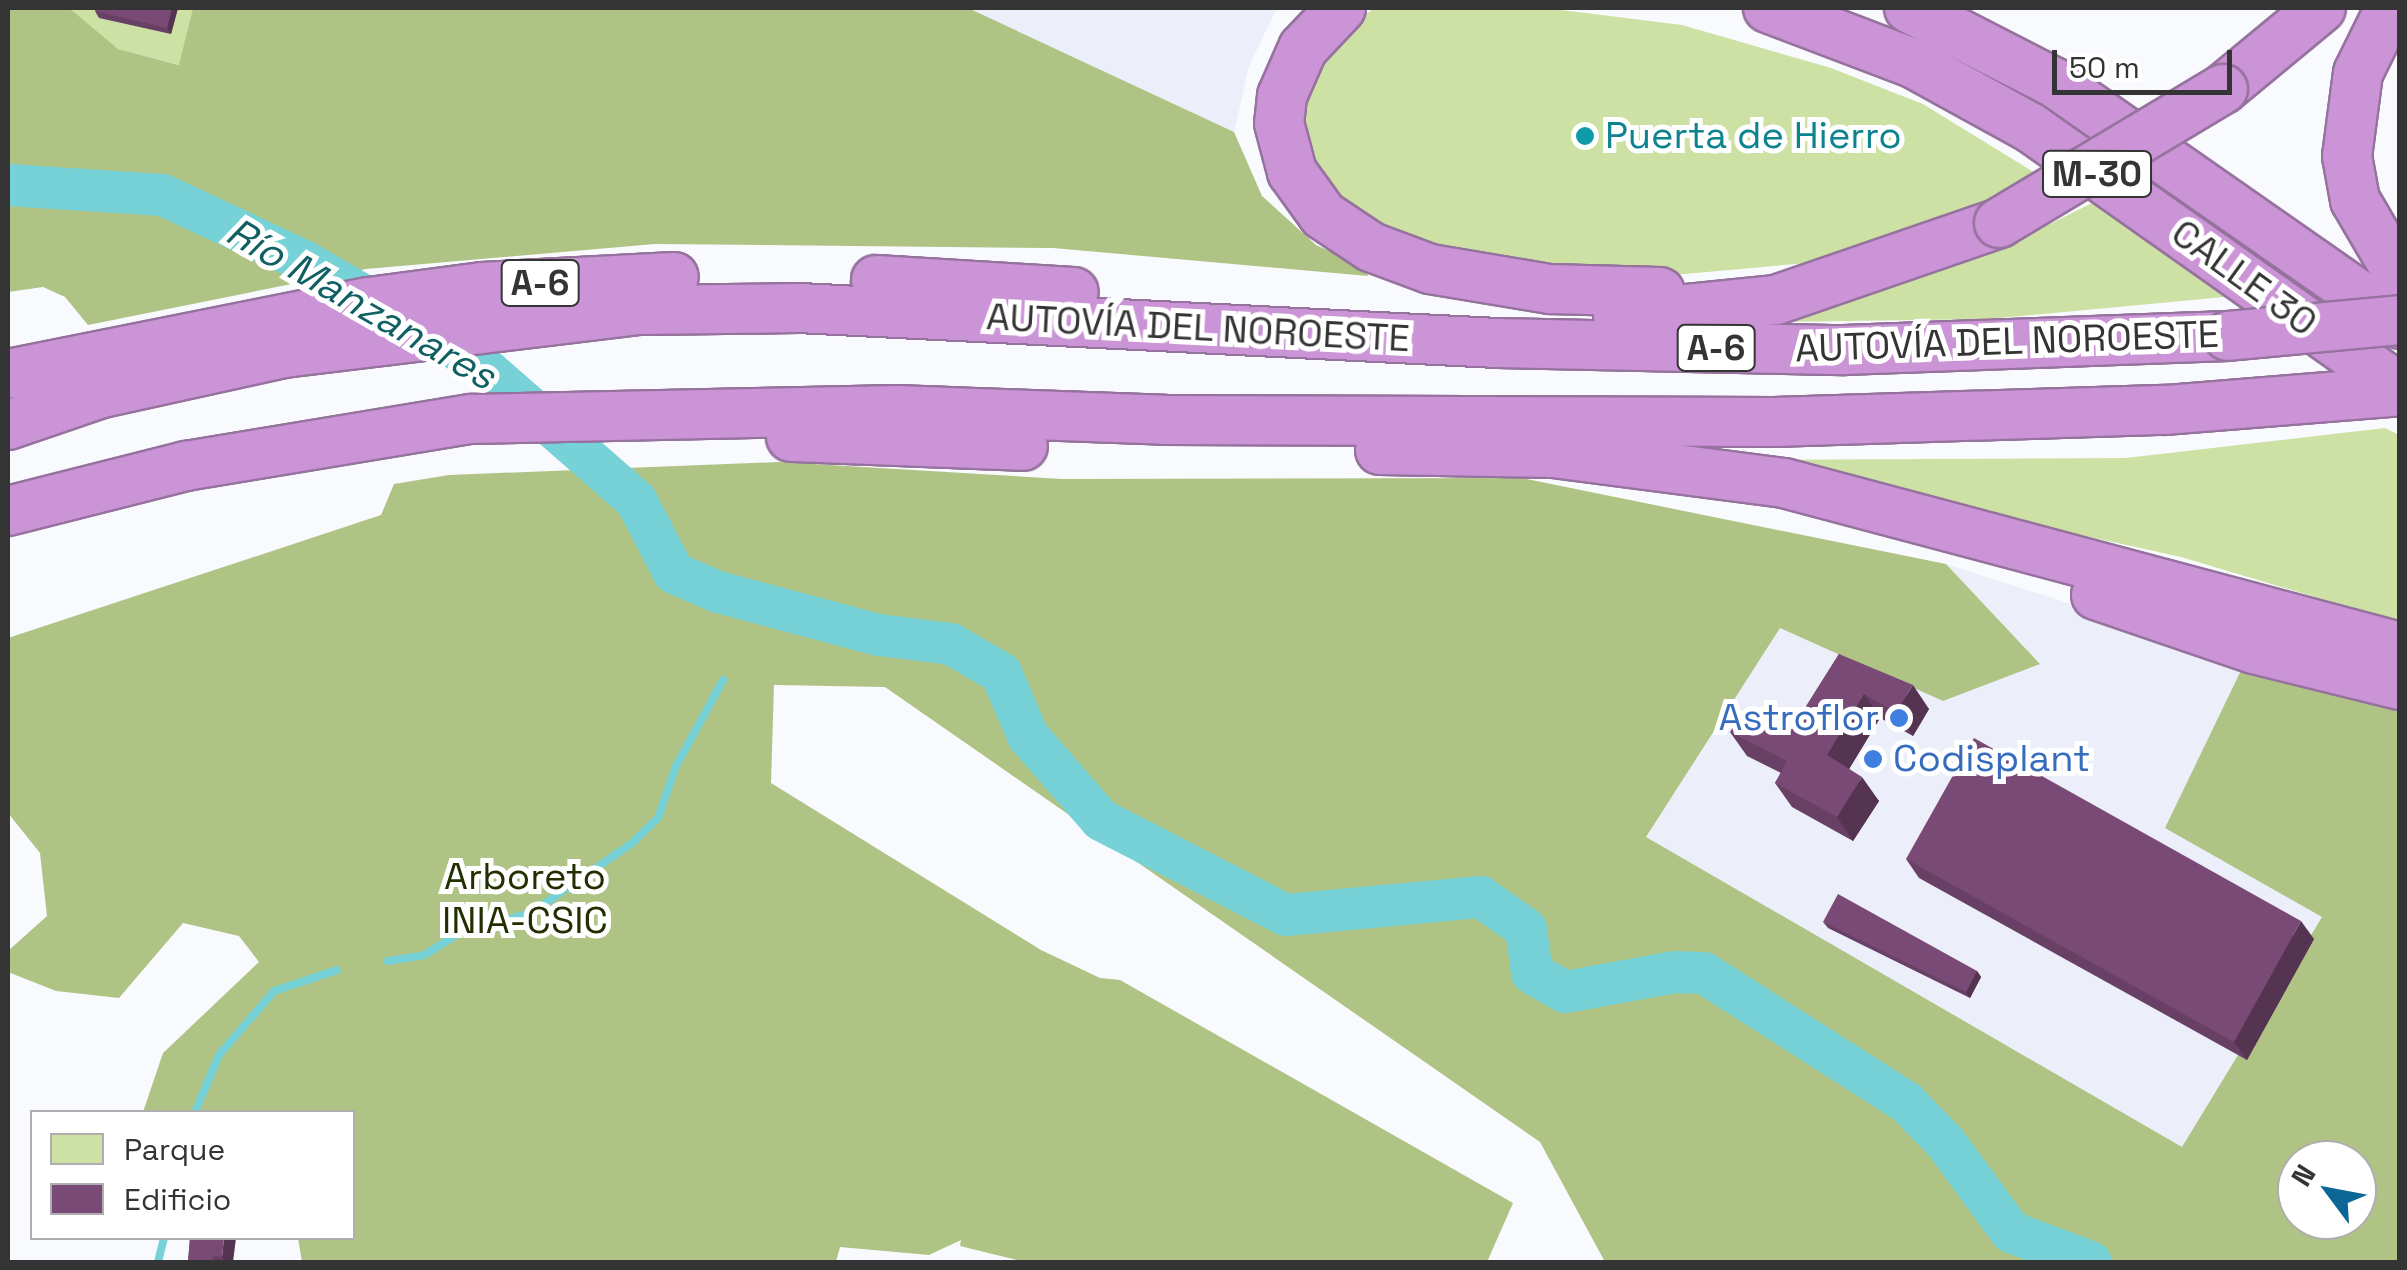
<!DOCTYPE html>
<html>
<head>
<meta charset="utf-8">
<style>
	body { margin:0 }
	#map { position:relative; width:2407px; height:1270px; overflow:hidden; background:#f9fafd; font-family:"Space Grotesk",sans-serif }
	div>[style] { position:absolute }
	.built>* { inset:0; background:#eceff9 }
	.green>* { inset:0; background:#cde1a5 }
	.forest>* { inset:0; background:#afc384 }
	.stream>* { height:8px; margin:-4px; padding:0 4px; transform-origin:4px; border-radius:4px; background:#77d2d7 }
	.river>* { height:42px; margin:-21px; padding:0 21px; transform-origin:21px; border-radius:21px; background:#77d2d7 }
	.roads { filter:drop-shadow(2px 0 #96729e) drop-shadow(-2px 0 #96729e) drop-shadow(0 2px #96729e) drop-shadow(0 -2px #96729e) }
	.highway>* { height:48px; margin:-24px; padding:0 24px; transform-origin:24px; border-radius:24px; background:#ca94d6 }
	.bridges { filter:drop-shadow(2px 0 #96729e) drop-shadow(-2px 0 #96729e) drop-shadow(0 2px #96729e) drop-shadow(0 -2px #96729e) }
	.highway-bridge>* { height:48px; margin:-24px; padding:0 24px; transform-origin:24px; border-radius:24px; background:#ca94d6 }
	.wall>* { inset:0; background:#684065 }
	.shaded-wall>* { inset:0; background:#553452 }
	.building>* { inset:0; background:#794a75 }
	.dots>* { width:28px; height:28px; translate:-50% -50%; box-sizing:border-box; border:5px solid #fff; border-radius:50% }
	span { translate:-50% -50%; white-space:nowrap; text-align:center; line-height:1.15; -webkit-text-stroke:10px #fff; paint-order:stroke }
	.shield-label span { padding:2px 8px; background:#fff; border:2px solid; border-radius:8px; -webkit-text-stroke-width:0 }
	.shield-label { font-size:35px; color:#343435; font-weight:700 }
	.culture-label { font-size:38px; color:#0d838f }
	.left { translate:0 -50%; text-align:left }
	.street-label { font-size:38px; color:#343435 }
	.shop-label { font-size:38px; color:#366cbe }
	.right { translate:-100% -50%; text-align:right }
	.park-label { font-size:38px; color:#232f00 }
	.water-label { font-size:40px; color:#105f63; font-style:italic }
	.frame { position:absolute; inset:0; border:10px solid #343435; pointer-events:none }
	.legend { position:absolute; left:30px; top:1110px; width:325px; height:130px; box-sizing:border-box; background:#fff; border:2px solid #aeaeae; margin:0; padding:12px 18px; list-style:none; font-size:30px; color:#343435 }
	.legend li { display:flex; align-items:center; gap:20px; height:50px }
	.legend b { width:50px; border:2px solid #aeaeae }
	.north { position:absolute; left:2277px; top:1140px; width:100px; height:100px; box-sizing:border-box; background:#fff; border:2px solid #aeaeae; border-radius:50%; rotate:302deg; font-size:28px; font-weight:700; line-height:40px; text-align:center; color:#343435 }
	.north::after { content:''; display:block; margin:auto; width:35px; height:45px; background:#0c6797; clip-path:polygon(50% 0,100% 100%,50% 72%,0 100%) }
	.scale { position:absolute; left:2052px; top:50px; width:180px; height:45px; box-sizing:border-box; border:5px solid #343435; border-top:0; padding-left:12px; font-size:30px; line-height:35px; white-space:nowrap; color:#343435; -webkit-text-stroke:8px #fff; paint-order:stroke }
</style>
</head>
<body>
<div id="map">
	<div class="built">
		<i style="clip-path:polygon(967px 8px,1277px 8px,1249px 66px,1234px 132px)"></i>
		<i style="clip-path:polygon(1946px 564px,2246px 660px,2322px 917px,2182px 1148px,1646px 837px,1780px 627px,1943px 701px,2040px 663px)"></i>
	</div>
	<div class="green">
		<i style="clip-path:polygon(64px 8px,193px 8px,180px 65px,118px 49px)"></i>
		<i style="clip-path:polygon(1545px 8px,1682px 25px,1831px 68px,1923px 104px,2040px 176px,1986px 205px,1818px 262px,1640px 278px,1451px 255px,1348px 217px,1299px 151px,1301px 88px,1340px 31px,1375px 8px)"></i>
		<i style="clip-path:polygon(2104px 197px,2246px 295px,1988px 319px,1771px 322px,1992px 253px)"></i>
		<i style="clip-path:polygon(2385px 428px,2399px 435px,2399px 622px,2181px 557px,1740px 460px,2126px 458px)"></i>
	</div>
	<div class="forest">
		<i style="clip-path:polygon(8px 8px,69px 8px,118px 49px,179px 65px,193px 8px,968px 8px,1234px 132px,1262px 196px,1316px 245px,1365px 267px,1368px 276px,1053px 248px,655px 244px,366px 269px,88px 325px,65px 297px,43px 287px,8px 292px)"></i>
		<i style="clip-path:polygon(evenodd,779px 462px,1062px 479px,1521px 478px,1946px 564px,2040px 664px,1943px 701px,1780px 628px,1646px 837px,2182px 1147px,2322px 917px,2165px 828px,2246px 660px,2399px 706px,2399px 1262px,1605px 1262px,1540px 1142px,885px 687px,774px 685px,771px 783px,1041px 950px,1100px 978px,1120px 980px,1513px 1203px,1487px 1262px,1025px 1262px,960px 1246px,961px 1240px,929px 1255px,840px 1247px,836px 1262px,302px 1262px,298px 1238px,352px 1238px,352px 1112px,143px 1112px,163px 1053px,259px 962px,239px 936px,183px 923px,119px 998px,56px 991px,8px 972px,8px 951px,47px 916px,40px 853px,8px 813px,8px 638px,381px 515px,394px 484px,449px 475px,779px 462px,2297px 1160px,2357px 1160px,2357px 1220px,2297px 1220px,2297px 1160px)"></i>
	</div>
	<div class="stream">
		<i style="left:758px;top:616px;width:19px;rotate:-43deg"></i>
		<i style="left:388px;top:961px;width:36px;rotate:-9deg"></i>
		<i style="left:424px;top:955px;width:46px;rotate:-31.6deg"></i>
		<i style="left:463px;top:931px;width:70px;rotate:-14.8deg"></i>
		<i style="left:531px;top:913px;width:123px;rotate:-34.7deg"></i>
		<i style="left:632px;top:843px;width:36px;rotate:-44deg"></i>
		<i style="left:658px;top:818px;width:55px;rotate:-70.9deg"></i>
		<i style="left:676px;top:766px;width:98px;rotate:-61.3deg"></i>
		<i style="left:195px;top:1112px;width:62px;rotate:-67.2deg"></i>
		<i style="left:219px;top:1055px;width:84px;rotate:-49.3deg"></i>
		<i style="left:274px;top:991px;width:66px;rotate:-18.4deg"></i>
		<i style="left:158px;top:1262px;width:25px;rotate:-76deg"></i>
	</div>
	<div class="river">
		<i style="left:8px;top:185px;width:155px;rotate:3.7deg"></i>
		<i style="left:163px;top:195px;width:153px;rotate:25.1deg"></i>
		<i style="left:302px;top:260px;width:202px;rotate:30deg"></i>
		<i style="left:477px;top:361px;width:211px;rotate:41.2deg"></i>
		<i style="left:636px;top:500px;width:82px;rotate:62.5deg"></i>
		<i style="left:674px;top:573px;width:48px;rotate:23.4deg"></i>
		<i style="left:718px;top:592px;width:167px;rotate:15deg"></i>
		<i style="left:879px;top:635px;width:73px;rotate:7.1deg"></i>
		<i style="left:951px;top:644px;width:58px;rotate:30.1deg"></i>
		<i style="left:1001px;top:673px;width:69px;rotate:66.8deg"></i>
		<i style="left:1028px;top:736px;width:111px;rotate:49deg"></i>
		<i style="left:1101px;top:820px;width:208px;rotate:27.2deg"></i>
		<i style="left:1286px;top:915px;width:196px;rotate:-5.3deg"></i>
		<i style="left:1481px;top:897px;width:55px;rotate:35.4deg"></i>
		<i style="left:1526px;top:929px;width:44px;rotate:82.2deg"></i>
		<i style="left:1532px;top:973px;width:38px;rotate:30deg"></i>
		<i style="left:1565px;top:992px;width:112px;rotate:-10.3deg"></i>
		<i style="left:1675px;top:972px;width:29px;rotate:2deg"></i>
		<i style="left:1704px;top:973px;width:240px;rotate:32.6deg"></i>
		<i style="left:1906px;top:1102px;width:56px;rotate:45.7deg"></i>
		<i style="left:1945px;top:1142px;width:112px;rotate:53.7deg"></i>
		<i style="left:2011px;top:1232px;width:85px;rotate:20.6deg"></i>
	</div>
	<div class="roads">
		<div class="highway">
			<i style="left:1341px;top:8px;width:55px;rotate:133.5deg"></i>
			<i style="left:1303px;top:48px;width:52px;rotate:113.6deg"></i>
			<i style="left:1282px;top:96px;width:27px;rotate:96deg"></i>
			<i style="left:1279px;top:123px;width:51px;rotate:75.1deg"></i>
			<i style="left:1292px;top:172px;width:53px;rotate:54.2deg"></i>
			<i style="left:1323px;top:215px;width:58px;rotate:33.7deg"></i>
			<i style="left:1371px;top:247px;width:63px;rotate:20.4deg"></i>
			<i style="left:1430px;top:269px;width:122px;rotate:9.5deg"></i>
			<i style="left:1550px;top:289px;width:110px;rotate:1.6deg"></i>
			<i style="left:1768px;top:8px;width:155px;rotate:20.8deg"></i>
			<i style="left:1913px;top:63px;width:135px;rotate:28.8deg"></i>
			<i style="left:2031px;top:128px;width:451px;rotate:35.2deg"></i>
			<i style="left:1909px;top:8px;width:164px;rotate:27.2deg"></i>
			<i style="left:2055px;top:83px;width:421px;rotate:34.9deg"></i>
			<i style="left:2390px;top:8px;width:72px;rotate:116.2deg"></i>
			<i style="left:2358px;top:73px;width:84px;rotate:97.5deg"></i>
			<i style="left:2347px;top:156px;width:45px;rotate:79.7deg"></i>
			<i style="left:2355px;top:200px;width:89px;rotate:59.7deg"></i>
			<i style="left:2223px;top:89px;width:127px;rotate:-39.6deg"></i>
			<i style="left:876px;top:280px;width:198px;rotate:3.5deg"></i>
			<i style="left:1618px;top:316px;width:159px;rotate:-5.8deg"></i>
			<i style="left:1776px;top:300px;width:236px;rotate:-19deg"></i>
			<i style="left:8px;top:374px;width:368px;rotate:-11.3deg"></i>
			<i style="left:369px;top:302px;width:114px;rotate:-7.6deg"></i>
			<i style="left:482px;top:287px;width:192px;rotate:-3deg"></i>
			<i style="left:8px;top:425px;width:99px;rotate:-18.8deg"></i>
			<i style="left:102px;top:393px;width:186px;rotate:-12.4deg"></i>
			<i style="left:284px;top:353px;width:358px;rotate:-6.9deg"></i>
			<i style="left:639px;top:310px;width:160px;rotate:-0.7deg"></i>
			<i style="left:799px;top:308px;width:699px;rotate:2.87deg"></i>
			<i style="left:1497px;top:343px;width:347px;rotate:1.2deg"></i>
			<i style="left:1844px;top:350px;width:384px;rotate:-2.1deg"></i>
			<i style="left:791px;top:437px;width:232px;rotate:2.2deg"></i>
			<i style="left:1380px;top:450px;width:173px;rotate:1deg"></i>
			<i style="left:1553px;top:453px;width:233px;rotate:7.4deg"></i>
			<i style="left:1784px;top:483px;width:637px;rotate:14.91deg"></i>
			<i style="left:8px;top:511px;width:184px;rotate:-14.2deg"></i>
			<i style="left:186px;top:466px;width:289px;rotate:-9.4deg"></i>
			<i style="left:471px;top:419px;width:426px;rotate:-1.2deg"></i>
			<i style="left:897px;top:410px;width:268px;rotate:2.1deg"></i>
			<i style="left:1165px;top:420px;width:609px;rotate:0.19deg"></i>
			<i style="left:1774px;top:422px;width:392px;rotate:-1.8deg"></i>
			<i style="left:2166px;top:410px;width:235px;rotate:-4.6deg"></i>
			<i style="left:2096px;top:595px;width:167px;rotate:18.9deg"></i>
			<i style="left:2254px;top:649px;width:150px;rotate:13.9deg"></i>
		</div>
	</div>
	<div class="bridges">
		<div class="highway-bridge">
			<i style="left:1999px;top:223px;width:261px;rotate:-30.9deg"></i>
			<i style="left:2228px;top:336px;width:173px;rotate:-5.3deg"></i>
		</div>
	</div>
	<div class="wall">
		<i style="clip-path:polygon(178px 8px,171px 34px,99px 18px,95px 11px)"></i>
		<i style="clip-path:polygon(1839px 654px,1929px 709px,1913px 736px,1880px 718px,1849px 769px,1879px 801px,1853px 841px,1792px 807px,1775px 783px,1781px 773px,1747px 756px,1730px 732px,1788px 735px)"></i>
		<i style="clip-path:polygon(1906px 859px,2314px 939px,2247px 1060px,1919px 878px)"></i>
		<i style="clip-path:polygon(1823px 922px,1977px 971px,1981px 977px,1970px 998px,1828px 928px)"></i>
		<i style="clip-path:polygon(190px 1238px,233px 1262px,188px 1262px)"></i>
	</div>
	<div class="shaded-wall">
		<i style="clip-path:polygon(172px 8px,178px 8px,171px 34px,167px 28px)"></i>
		<i style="clip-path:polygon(1913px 685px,1929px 709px,1913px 736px,1896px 712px)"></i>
		<i style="clip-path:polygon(1864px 694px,1880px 718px,1843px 779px,1827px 755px)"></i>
		<i style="clip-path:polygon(1862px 777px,1879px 801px,1853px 841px,1837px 817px)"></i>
		<i style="clip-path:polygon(2301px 921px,2314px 939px,2247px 1060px,2234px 1042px)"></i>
		<i style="clip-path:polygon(1977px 971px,1981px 977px,1970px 998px,1966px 992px)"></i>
		<i style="clip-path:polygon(224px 1238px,236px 1238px,233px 1262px,225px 1262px,222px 1257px)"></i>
	</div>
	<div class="building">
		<i style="clip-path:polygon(96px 8px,172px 8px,167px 28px,95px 11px)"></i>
		<i style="clip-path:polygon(1839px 654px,1913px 685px,1896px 712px,1864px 694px,1827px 755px,1862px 777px,1837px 817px,1775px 783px,1787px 761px,1730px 732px,1744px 709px,1788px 735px)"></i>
		<i style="clip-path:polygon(1974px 738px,2301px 921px,2234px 1042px,1906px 859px)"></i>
		<i style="clip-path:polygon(1838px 894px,1977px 971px,1966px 992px,1823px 922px)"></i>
		<i style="clip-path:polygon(190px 1238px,224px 1238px,222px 1257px,213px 1256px,212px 1262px,188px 1262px)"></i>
	</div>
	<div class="dots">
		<i style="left:1585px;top:136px;background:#0f9aa8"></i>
		<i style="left:1899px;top:718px;background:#3f7fe0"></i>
		<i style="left:1873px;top:759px;background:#3f7fe0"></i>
	</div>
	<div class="shield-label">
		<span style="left:2097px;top:174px">M-30</span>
		<span style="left:540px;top:283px">A-6</span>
		<span style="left:1716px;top:348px">A-6</span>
	</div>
	<div class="culture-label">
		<span class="left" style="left:1605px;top:136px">Puerta de Hierro</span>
	</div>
	<div class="street-label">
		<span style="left:2244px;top:278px;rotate:36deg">CALLE 30</span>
		<span style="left:1198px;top:328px;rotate:3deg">AUTOVÍA DEL NOROESTE</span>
		<span style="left:2007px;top:342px;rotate:-2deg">AUTOVÍA DEL NOROESTE</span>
	</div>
	<div class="shop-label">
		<span class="right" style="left:1879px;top:718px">Astroflor</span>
		<span class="left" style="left:1893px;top:759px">Codisplant</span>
	</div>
	<div class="park-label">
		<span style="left:525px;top:899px">Arboreto<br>INIA-CSIC</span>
	</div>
	<div class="water-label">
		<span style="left:361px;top:304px;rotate:30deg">Río Manzanares</span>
	</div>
	<div class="frame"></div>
	<ul class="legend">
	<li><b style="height:28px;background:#cde1a5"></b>Parque</li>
	<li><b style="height:28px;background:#794a75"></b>Edificio</li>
	</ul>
	<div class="north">N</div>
	<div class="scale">50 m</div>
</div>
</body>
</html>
